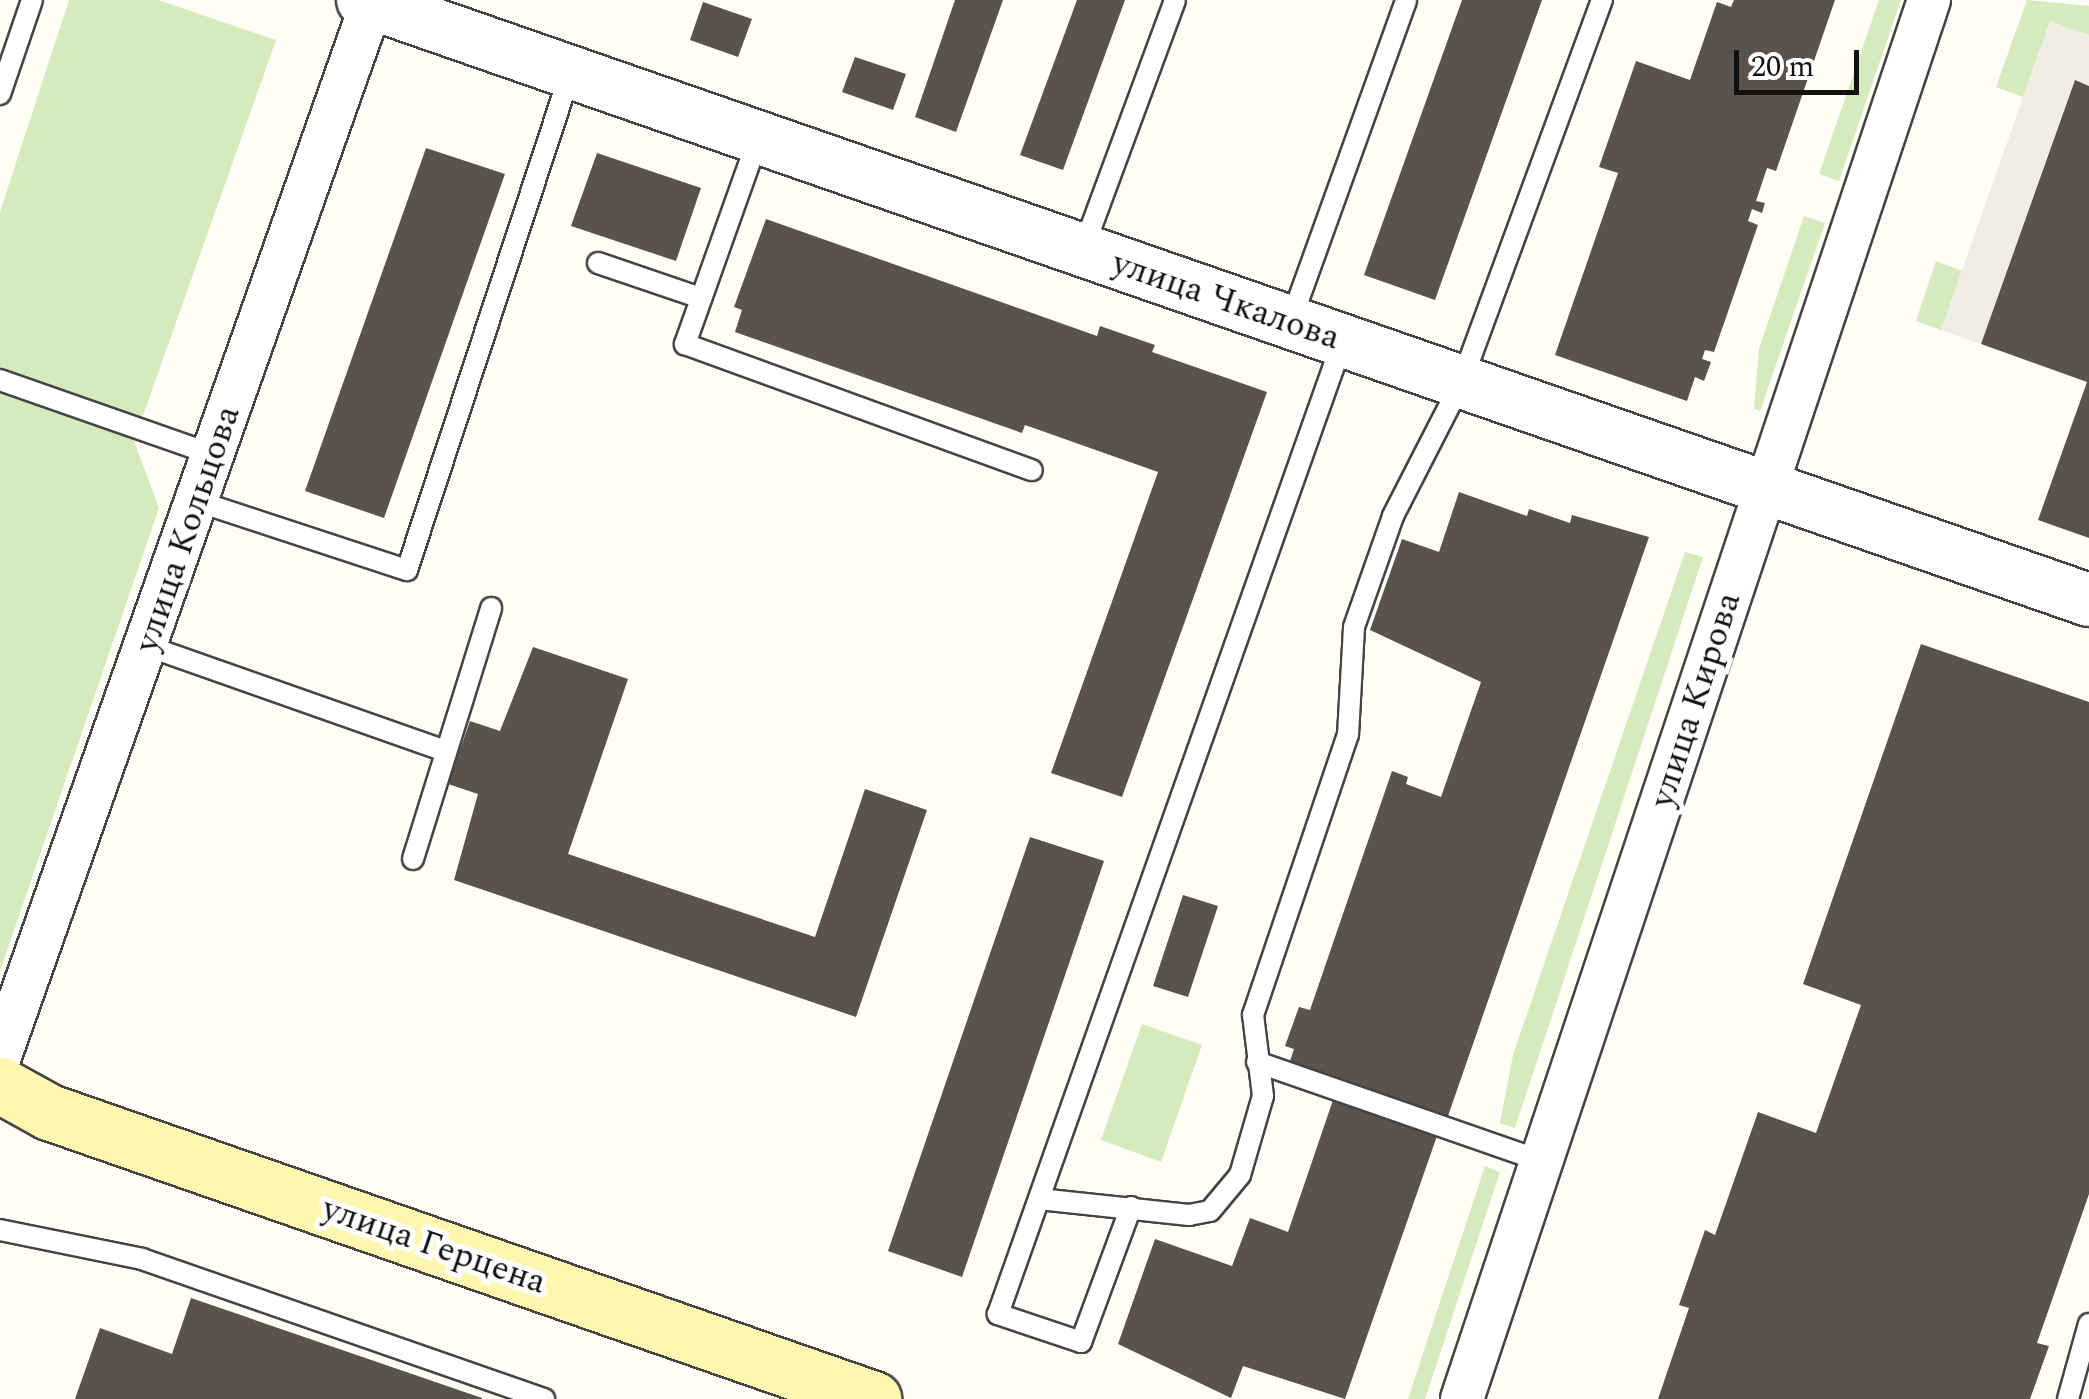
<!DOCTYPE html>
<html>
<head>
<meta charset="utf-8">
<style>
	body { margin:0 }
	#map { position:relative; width:2089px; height:1399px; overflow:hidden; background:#fffdf5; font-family:Spectral,serif }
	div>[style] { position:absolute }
	.green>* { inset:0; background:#d5ebbd }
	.plaza>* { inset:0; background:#f1ede2 }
	.building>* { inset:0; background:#5a524d }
	.roads { filter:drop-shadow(2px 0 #444) drop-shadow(-2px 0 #444) drop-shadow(0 2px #444) drop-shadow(0 -2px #444) }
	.service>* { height:20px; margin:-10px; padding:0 10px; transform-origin:10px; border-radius:10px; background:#fff }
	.minor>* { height:42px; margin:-21px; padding:0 21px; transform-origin:21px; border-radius:21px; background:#fff }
	.tertiary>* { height:52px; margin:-26px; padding:0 26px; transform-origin:26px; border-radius:26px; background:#fff }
	.secondary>* { height:55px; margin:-27.5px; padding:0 27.5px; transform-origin:27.5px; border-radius:27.5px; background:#fff6b0 }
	span { translate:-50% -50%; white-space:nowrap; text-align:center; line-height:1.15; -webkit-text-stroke:10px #fff; paint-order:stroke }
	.street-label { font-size:35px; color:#111 }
	.scale { position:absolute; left:1734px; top:50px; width:125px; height:45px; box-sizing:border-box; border:5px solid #111; border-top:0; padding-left:12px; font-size:30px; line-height:35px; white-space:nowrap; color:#111; -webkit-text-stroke:8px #fff; paint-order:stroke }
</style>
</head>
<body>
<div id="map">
	<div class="green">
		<i style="clip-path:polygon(69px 0,158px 0,276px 40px,134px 441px,159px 508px,0 971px,0 212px)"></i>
		<i style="clip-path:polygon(1879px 0,1901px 0,1839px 181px,1819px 174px)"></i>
		<i style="clip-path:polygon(2027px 0,2089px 6px,2089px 35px,2050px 22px,2023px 97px,1996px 87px)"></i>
		<i style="clip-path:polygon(1804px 216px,1825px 223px,1760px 411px,1754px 409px,1759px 349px)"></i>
		<i style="clip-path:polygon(1936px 261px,1962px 271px,1941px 330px,1916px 321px)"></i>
		<i style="clip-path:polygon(1685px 552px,1703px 557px,1515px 1128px,1500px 1123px,1513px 1055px)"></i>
		<i style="clip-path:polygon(1142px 1024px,1202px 1045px,1161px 1162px,1101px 1140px)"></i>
		<i style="clip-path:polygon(1485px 1166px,1500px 1172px,1425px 1399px,1408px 1399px)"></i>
	</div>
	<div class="plaza">
		<i style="clip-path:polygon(2050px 21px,2089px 35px,2089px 86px,2074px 81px,1981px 344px,1941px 330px)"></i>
	</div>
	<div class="building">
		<i style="clip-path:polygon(955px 0,1003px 0,956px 132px,915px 117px)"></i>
		<i style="clip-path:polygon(1077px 0,1125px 0,1063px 170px,1020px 155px)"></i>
		<i style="clip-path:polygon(1462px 0,1542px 0,1435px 300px,1364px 275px)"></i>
		<i style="clip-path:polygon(1734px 0,1835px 0,1776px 171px,1767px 168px,1756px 201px,1765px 203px,1762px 213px,1752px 209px,1748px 221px,1758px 225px,1714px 352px,1705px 350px,1702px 359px,1711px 362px,1704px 381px,1695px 377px,1687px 401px,1555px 355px,1618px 173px,1599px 167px,1636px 61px,1690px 80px,1717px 2px,1731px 7px)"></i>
		<i style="clip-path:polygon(703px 2px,752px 19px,738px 57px,690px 40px)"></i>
		<i style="clip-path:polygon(855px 57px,906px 74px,893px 110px,842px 92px)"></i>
		<i style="clip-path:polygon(2075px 80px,2089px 86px,2089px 538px,2038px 520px,2087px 382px,1981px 344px)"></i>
		<i style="clip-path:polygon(426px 148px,505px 174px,384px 518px,305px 491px)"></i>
		<i style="clip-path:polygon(597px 153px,701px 188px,676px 261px,571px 226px)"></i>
		<i style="clip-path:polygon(766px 219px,1097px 336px,1100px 326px,1155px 345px,1152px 352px,1267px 392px,1122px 797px,1051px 773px,1158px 472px,1025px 425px,1022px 433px,735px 332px,742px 310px,734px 307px)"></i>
		<i style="clip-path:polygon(1459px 492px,1527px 516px,1529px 509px,1570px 523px,1572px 515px,1649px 537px,1448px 1116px,1290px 1061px,1294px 1049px,1285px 1046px,1299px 1007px,1310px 1010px,1392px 771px,1408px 777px,1406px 784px,1441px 797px,1481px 682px,1370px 630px,1402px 539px,1439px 552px)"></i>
		<i style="clip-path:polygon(1921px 644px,2089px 702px,2089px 1194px,2037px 1343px,2049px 1346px,2030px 1399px,1658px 1399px,1689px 1308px,1679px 1305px,1705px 1230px,1715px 1235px,1758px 1112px,1816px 1133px,1861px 1005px,1803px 984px)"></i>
		<i style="clip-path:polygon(533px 647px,628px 679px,568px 854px,815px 937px,865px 789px,927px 810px,856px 1017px,454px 880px,478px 794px,448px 784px,470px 721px,500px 731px)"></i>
		<i style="clip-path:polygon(1030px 837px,1104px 861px,962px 1277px,888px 1251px)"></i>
		<i style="clip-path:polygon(1183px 895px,1218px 906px,1188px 997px,1153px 986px)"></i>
		<i style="clip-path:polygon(1333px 1100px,1437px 1136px,1345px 1399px,1243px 1366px,1231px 1398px,1118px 1344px,1155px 1239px,1232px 1266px,1250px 1218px,1288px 1232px)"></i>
		<i style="clip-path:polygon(191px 1298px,482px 1398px,482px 1399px,75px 1399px,100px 1328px,172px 1354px)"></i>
	</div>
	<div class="roads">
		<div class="service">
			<i style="left:0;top:94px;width:99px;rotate:-71.2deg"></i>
			<i style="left:758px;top:139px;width:218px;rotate:109.6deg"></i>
			<i style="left:685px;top:344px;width:369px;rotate:20deg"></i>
			<i style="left:1083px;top:249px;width:265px;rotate:-69.7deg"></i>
			<i style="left:598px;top:263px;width:109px;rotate:18.8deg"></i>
			<i style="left:1290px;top:323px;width:343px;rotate:-70.2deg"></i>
			<i style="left:0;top:380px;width:227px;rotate:19.3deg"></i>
			<i style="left:197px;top:501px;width:221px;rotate:18.2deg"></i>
			<i style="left:407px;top:570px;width:522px;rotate:-71.81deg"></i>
			<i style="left:147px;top:646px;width:313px;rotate:19.4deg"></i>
			<i style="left:413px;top:859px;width:263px;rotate:-72.7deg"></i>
			<i style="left:1257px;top:1062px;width:301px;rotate:19.2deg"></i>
			<i style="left:1039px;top:1199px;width:151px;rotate:6.1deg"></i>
			<i style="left:1189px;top:1215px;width:21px;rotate:-11deg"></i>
			<i style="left:1210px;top:1211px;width:47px;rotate:-50.2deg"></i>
			<i style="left:1240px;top:1175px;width:82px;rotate:-73.8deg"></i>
			<i style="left:1263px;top:1096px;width:82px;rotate:-97deg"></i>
			<i style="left:1253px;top:1015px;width:296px;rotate:-71.3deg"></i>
			<i style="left:1348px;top:735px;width:108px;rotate:-86.8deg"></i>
			<i style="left:1354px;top:627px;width:118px;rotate:-70.6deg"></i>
			<i style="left:1393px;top:516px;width:149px;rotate:-62.9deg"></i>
			<i style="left:1461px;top:383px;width:408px;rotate:-69.8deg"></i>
			<i style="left:1131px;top:1207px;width:144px;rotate:110.3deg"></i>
			<i style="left:1081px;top:1342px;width:88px;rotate:-161.4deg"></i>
			<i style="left:998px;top:1314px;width:1030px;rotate:-70.49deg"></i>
			<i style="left:0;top:1230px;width:145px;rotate:11.5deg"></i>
			<i style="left:142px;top:1259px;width:426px;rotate:19.2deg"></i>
			<i style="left:2068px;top:1399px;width:78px;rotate:-74.4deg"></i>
		</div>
		<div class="minor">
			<i style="left:0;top:1056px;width:1120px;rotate:-70.55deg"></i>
			<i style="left:1462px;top:1399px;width:1475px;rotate:-71.54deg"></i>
		</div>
		<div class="tertiary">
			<i style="left:363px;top:0;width:1827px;rotate:19.17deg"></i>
		</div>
		<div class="secondary">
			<i style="left:0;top:1085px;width:56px;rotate:28.9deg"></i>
			<i style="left:49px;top:1112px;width:873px;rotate:19.2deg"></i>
		</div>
	</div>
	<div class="street-label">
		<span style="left:1226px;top:301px;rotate:19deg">улица Чкалова</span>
		<span style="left:188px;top:529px;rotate:-71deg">улица Кольцова</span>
		<span style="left:1696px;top:700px;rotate:-72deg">улица Кирова</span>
		<span style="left:434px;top:1246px;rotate:19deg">улица Герцена</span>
	</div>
	<div class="scale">20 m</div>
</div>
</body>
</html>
